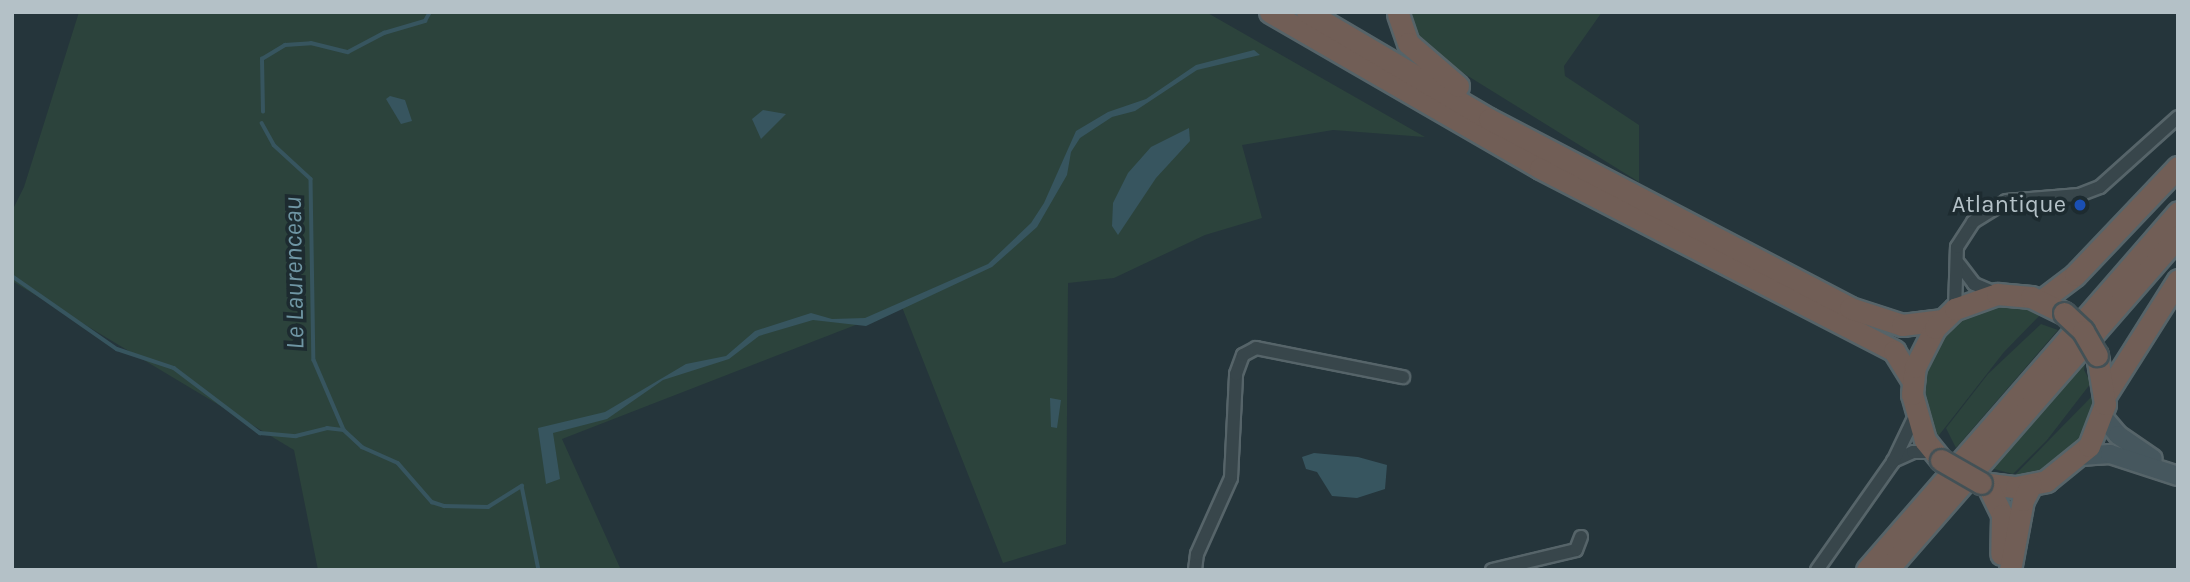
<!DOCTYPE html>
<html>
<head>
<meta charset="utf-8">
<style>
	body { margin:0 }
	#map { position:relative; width:2190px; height:582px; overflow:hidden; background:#25353b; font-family:Karla,sans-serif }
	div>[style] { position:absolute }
	.green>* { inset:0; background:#2c433c }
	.water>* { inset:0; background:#37555f }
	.stream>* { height:3.5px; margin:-1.75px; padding:0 1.75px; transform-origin:1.75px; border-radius:1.75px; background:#37555f }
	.roads { filter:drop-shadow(2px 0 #566469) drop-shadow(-2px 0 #566469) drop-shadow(0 2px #566469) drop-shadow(0 -2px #566469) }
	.street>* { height:12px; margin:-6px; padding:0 6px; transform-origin:6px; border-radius:6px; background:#38464b }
	.secondary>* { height:18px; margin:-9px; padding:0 9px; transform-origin:9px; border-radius:9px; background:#46575e }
	.highway>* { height:21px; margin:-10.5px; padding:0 10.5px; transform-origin:10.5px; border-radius:10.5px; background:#715e56 }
	.bridges { filter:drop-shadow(2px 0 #435156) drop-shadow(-2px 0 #435156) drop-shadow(0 2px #435156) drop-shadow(0 -2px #435156) }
	.highway-bridge>* { height:21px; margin:-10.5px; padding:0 10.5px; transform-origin:10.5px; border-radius:10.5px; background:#715e56 }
	.dots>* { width:19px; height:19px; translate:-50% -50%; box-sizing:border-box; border:4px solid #1d2b30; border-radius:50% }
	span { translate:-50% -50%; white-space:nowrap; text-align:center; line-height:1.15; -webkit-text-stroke:7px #1d2b30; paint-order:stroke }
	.poi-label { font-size:24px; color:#b4c1c7 }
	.right { translate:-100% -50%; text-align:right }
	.water-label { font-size:26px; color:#6f96a4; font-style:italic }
	.frame { position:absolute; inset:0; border:14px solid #b4c1c7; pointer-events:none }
</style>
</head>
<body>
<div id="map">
	<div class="green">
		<i style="clip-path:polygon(79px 12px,1206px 12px,1425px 137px,1333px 130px,1242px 145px,1262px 218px,1205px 235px,1114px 278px,1068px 283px,1066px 544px,1003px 563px,902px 307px,562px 439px,621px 570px,318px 570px,294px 450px,12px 281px,12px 211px,24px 187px)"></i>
		<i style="clip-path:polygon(1412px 12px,1602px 12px,1564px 66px,1565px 76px,1639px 125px,1639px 182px,1455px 68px,1415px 37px,1408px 23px)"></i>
		<i style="clip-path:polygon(2011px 303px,2044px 311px,2004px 352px,1936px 439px,1922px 390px,1922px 375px,1940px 335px,1960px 317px,1984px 306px)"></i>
		<i style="clip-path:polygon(2041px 324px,2058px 330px,1956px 448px,1946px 428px,1988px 374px)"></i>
		<i style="clip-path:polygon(2086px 358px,2084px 370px,2091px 383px,2047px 440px,2013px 474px,1994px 469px,1984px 475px)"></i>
		<i style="clip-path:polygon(2098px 390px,2085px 436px,2041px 472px,2012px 478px)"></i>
	</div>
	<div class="water">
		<i style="clip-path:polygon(1254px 50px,1260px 55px,1197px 70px,1135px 111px,1112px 117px,1080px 138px,1071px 152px,1067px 175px,1037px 227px,992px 267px,866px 326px,813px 320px,759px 336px,729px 359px,663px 380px,607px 419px,553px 433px,560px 479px,546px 484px,538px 428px,605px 412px,686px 364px,726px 356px,755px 331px,811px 313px,832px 319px,865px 318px,988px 264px,1031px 223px,1044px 203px,1076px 131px,1108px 112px,1146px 99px,1196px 65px)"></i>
		<i style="clip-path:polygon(390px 96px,405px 100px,412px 121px,401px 124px,386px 99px)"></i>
		<i style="clip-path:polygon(763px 110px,786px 114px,761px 139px,752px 119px)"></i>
		<i style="clip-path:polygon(1189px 128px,1190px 141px,1156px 178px,1118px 235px,1112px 226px,1113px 203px,1128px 173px,1151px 147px)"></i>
		<i style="clip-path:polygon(1050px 398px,1061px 400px,1057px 428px,1051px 427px)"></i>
		<i style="clip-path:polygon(1314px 453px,1358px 457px,1387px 465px,1385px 489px,1357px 498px,1332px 496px,1317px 472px,1306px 469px,1302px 457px)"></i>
	</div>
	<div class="stream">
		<i style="left:263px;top:112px;width:53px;rotate:-91.1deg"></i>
		<i style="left:262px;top:59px;width:27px;rotate:-31deg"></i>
		<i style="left:285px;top:45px;width:26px;rotate:-4deg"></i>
		<i style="left:311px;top:43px;width:38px;rotate:14deg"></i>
		<i style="left:348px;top:52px;width:41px;rotate:-27.8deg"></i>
		<i style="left:384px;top:33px;width:43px;rotate:-16.3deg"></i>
		<i style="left:425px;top:21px;width:10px;rotate:-61deg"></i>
		<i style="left:262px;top:123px;width:25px;rotate:61deg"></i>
		<i style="left:274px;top:145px;width:50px;rotate:42.6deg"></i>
		<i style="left:311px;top:179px;width:181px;rotate:89.1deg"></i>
		<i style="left:314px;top:360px;width:76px;rotate:66.8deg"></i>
		<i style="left:344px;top:430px;width:25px;rotate:43deg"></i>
		<i style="left:362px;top:447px;width:39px;rotate:24deg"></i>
		<i style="left:398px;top:463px;width:52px;rotate:48.9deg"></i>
		<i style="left:432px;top:502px;width:13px;rotate:18deg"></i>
		<i style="left:444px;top:506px;width:44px;rotate:1.3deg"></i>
		<i style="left:488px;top:507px;width:40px;rotate:-32deg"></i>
		<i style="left:522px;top:486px;width:86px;rotate:78.6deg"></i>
		<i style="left:12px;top:276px;width:128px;rotate:34.8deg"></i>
		<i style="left:117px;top:349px;width:60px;rotate:18.4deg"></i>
		<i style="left:174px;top:368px;width:108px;rotate:37.1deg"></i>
		<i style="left:260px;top:433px;width:36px;rotate:5deg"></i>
		<i style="left:296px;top:436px;width:32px;rotate:-14deg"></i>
		<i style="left:327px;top:428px;width:17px;rotate:7deg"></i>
	</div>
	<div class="roads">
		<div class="street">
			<i style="left:1959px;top:264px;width:25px;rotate:53deg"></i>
			<i style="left:1974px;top:284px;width:23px;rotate:23deg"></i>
			<i style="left:1955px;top:309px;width:62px;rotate:-88.2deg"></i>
			<i style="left:1957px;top:247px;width:30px;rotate:-57deg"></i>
			<i style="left:1973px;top:222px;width:39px;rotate:-32deg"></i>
			<i style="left:2006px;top:201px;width:73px;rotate:-4.7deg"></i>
			<i style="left:2079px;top:195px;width:22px;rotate:-21deg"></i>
			<i style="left:2100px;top:187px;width:105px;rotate:-41.9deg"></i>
			<i style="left:1893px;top:461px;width:22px;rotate:-24deg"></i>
			<i style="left:1913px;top:452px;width:20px"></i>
			<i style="left:1195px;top:570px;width:16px;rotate:-83deg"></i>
			<i style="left:1197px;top:554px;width:83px;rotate:-65.9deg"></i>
			<i style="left:1231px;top:478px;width:104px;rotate:-87.2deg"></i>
			<i style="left:1236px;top:374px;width:20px;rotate:-70deg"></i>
			<i style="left:1243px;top:355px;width:15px;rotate:-28deg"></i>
			<i style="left:1256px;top:348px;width:150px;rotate:11.2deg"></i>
			<i style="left:1492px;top:570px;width:86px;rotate:-13.4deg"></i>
			<i style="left:1576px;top:550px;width:14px;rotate:-69deg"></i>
			<i style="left:1817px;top:570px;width:132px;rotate:-54.9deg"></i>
			<i style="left:1893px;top:462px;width:53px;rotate:-64.4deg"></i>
		</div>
		<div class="secondary">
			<i style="left:2103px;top:417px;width:23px;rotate:50deg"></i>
			<i style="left:2118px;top:435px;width:42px;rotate:34.4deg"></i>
			<i style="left:2080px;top:456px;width:30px;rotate:-4deg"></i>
			<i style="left:2110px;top:454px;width:71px;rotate:17.9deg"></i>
		</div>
		<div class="highway">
			<i style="left:1270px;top:12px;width:312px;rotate:30deg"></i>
			<i style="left:1540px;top:168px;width:399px;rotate:27.3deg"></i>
			<i style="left:1894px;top:351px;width:34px;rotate:58deg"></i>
			<i style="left:1307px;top:12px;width:211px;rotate:30.5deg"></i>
			<i style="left:1489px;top:119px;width:407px;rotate:27.6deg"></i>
			<i style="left:1850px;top:308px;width:55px;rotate:18.1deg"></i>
			<i style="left:1902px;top:325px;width:41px;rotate:-7deg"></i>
			<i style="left:1398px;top:14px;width:31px;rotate:71deg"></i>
			<i style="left:1408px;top:43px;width:66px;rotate:40.7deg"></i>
			<i style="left:2042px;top:300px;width:41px;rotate:-37.1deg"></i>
			<i style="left:2075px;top:275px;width:149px;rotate:-46.4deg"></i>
			<i style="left:2106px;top:394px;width:135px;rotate:-57.7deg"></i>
			<i style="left:1941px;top:460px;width:26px;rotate:-129deg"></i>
			<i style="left:1925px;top:440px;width:48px;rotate:-105.8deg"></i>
			<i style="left:1912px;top:394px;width:27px;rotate:-84deg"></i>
			<i style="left:1915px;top:367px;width:44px;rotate:-62.9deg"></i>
			<i style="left:1935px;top:328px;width:28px;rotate:-44deg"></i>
			<i style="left:1955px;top:309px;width:45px;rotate:-19.7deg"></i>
			<i style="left:1997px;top:294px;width:34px;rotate:5deg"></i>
			<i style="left:2031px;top:297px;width:37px;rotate:26deg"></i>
			<i style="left:1981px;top:483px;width:35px;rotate:7deg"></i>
			<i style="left:2016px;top:487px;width:31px;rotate:-11deg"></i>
			<i style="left:2046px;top:481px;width:55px;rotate:-39.1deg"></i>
			<i style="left:2089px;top:446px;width:45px;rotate:-69.1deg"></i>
			<i style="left:2105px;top:404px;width:50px;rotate:-99.3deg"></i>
			<i style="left:1988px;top:486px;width:32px;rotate:64deg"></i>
			<i style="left:2002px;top:515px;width:39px;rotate:91deg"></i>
			<i style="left:1867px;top:570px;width:474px;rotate:-49deg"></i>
			<i style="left:1887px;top:570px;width:443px;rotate:-48.9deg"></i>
			<i style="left:2010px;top:570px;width:71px;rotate:-79.5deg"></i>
			<i style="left:2023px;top:500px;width:17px;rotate:-62deg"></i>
		</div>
	</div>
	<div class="bridges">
		<div class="highway-bridge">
			<i style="left:2064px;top:313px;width:26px;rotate:43deg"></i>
			<i style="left:2083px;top:331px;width:28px;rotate:60deg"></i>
			<i style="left:1941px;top:460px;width:46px;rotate:29.9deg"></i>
		</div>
	</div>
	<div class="dots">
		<i style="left:2080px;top:205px;background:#1a4fb4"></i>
	</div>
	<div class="poi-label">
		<span class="right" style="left:2066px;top:205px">Atlantique</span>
	</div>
	<div class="water-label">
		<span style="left:294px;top:273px;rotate:-91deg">Le Laurenceau</span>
	</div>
	<div class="frame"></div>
</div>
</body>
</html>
